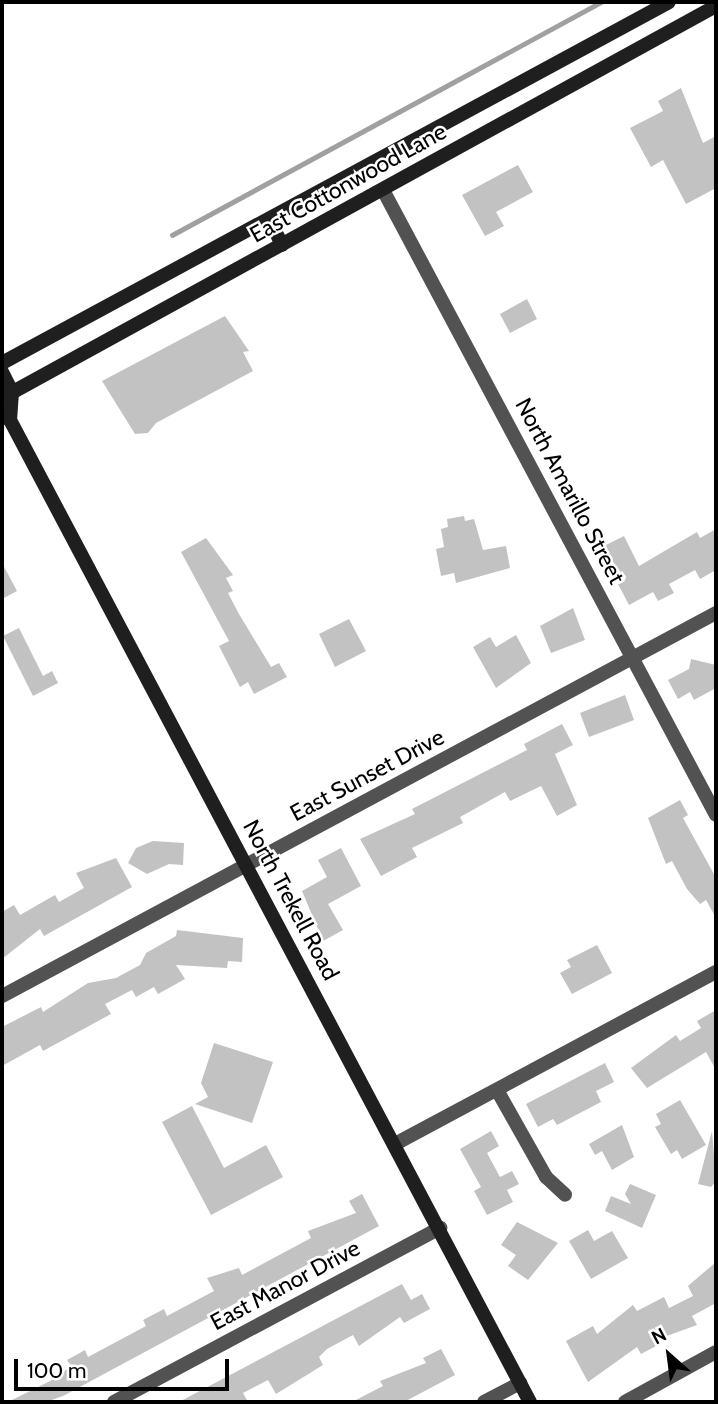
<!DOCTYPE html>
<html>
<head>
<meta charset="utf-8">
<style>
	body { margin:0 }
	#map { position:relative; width:718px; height:1404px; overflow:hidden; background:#fff; font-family:Cabin,sans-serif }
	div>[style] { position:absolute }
	.stream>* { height:4.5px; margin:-2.25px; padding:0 2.25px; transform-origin:2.25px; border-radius:2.25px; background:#a0a0a0 }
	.building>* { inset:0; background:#c2c2c2 }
	.street>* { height:14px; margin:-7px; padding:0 7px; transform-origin:7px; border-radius:7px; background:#525252 }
	.secondary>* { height:14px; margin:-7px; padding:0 7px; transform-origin:7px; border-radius:7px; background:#1f1f1f }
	span { translate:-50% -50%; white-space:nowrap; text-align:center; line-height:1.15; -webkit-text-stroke:5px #fff; paint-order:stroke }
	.street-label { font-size:23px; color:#000 }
	.frame { position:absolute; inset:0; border:4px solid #000; pointer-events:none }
	.north { position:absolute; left:634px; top:1320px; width:70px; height:70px; -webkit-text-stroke:5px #fff; paint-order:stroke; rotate:332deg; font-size:19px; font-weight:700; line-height:28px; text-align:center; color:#000 }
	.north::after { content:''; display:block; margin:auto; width:24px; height:32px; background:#000; clip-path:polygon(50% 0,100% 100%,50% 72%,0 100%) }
	.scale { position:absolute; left:14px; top:1359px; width:215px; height:32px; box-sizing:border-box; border:4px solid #000; border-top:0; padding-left:9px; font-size:21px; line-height:24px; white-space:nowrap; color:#000; -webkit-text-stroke:5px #fff; paint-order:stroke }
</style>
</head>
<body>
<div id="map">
	<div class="stream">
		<i style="left:172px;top:235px;width:489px;rotate:-28.5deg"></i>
	</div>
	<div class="building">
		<i style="clip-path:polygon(681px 88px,703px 143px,716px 136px,716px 188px,686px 204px,663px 160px,651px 167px,630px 128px,663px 111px,658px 101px)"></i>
		<i style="clip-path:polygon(518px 165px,533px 192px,496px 212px,504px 226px,485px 236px,462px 195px)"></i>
		<i style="clip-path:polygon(527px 299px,537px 319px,510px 333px,500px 314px)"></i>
		<i style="clip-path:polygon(225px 316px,249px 351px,243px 352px,253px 371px,156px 423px,148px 433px,135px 434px,102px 381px)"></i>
		<i style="clip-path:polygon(464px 516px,465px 521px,474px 519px,483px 550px,506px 546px,510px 568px,456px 583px,454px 573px,441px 576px,436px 549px,444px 547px,441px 529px,448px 527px,447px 519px)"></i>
		<i style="clip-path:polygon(716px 529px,716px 570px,700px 579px,695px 570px,669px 584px,674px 593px,658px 601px,653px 592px,629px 605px,618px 584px,626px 579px,602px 547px,624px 536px,639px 566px,697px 532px,700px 538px)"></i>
		<i style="clip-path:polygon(206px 538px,233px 575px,226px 578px,233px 591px,228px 593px,239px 614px,271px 667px,279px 663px,287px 677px,254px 694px,248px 682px,240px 687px,219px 646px,229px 641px,181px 552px)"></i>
		<i style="clip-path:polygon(2px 563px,17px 591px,2px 599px)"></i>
		<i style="clip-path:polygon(573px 608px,585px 640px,551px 653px,540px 626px)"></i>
		<i style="clip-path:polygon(349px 619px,366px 651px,335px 667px,319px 634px)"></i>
		<i style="clip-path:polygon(19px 628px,43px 676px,52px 671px,58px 683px,33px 696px,3px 636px)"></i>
		<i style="clip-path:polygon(516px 635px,531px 663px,496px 688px,473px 647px,490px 637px,496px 647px)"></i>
		<i style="clip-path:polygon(691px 659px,716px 665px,716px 688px,694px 700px,690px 692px,678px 699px,668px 680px,689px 669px)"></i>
		<i style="clip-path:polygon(625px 695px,634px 720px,589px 737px,580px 713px)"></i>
		<i style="clip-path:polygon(562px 724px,573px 745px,555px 754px,577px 805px,557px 816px,541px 786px,510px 801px,505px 792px,460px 817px,463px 823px,412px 848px,417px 857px,381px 876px,360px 839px,415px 814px,412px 809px,527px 750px,524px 744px)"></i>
		<i style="clip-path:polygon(680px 800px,688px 815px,683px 818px,715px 876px,716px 918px,706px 900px,700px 904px,687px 889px,672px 861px,666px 864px,648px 818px)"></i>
		<i style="clip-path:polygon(153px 841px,184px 843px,183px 865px,169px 864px,147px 874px,128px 863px,136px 848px)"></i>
		<i style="clip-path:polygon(341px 848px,361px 886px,328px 904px,343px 930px,323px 941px,302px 891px,327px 877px,318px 860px)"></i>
		<i style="clip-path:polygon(116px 858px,132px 887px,44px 936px,40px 929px,2px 959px,2px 912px,14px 905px,20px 915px,55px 895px,59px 902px,84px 888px,76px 873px)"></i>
		<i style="clip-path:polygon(177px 930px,243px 938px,242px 962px,228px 961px,227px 968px,176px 965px,185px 979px,158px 994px,154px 987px,136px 997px,132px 990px,105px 1004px,111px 1014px,43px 1051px,40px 1045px,2px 1066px,2px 1027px,41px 1007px,43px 1012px,88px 983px,116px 978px,140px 965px,146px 953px,176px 936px)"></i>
		<i style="clip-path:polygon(597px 945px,612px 973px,572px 994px,560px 973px,571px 967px,567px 960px)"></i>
		<i style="clip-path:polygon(716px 1010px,716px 1070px,706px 1052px,647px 1088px,631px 1068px,676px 1035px,680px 1041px,701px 1028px,697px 1021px)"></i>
		<i style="clip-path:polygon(214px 1043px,273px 1062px,252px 1123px,195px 1104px,208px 1097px,201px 1083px)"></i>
		<i style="clip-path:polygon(605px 1063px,614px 1082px,596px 1091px,601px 1102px,557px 1125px,553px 1119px,538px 1127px,526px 1104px)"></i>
		<i style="clip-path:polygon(680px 1100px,706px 1145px,682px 1159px,677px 1150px,671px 1154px,655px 1127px,661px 1124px,656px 1114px)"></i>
		<i style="clip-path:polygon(192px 1106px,224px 1168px,266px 1145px,283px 1177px,211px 1215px,162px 1122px)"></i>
		<i style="clip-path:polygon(622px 1125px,634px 1157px,612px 1170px,602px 1151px,595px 1155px,589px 1144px)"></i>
		<i style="clip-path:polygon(491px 1131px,499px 1146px,487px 1153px,500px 1177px,512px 1171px,519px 1184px,507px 1190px,513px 1202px,487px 1215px,474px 1191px,481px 1187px,460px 1149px)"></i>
		<i style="clip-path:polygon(712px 1131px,716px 1181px,711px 1187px,698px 1184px)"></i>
		<i style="clip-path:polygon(630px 1184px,656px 1195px,642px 1228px,605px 1211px,611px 1196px,631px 1204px,625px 1194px)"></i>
		<i style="clip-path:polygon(362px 1194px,379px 1226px,63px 1396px,46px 1402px,8px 1402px,54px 1379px,71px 1366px,67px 1360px,85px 1350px,88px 1357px,146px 1326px,143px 1320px,164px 1309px,167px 1316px,214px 1291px,207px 1278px,239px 1268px,242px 1275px,311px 1238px,308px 1231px,356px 1213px,349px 1201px)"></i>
		<i style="clip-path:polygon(517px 1222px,558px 1243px,528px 1280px,508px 1266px,516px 1255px,501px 1245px)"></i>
		<i style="clip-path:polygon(588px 1230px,594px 1241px,612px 1231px,628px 1258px,591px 1279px,569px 1241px)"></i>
		<i style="clip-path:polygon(716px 1262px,716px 1303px,692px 1316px,697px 1325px,653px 1341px,656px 1346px,641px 1354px,637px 1347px,588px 1382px,566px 1341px,593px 1326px,597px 1334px,633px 1305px,637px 1311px,664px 1297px,669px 1308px,693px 1296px,688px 1286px)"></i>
		<i style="clip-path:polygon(402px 1284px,411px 1300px,422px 1294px,430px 1309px,404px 1323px,400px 1317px,359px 1346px,353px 1335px,327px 1349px,319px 1357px,323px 1365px,276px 1394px,268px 1380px,243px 1393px,248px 1402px,179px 1402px)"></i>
		<i style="clip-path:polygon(441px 1349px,455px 1375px,404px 1402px,352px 1402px,383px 1386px,380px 1381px,426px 1363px,423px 1358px)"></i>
	</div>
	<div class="street">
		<i style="left:383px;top:190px;width:708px;rotate:61.95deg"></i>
		<i style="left:2px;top:996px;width:810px;rotate:-28.21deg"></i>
		<i style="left:497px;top:1090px;width:100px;rotate:60.6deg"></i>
		<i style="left:546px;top:1177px;width:26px;rotate:43deg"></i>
		<i style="left:395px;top:1144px;width:364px;rotate:-28.2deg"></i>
		<i style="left:114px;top:1402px;width:370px;rotate:-28.1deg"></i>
		<i style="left:484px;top:1402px;width:41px;rotate:-27.8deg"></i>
		<i style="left:625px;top:1402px;width:104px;rotate:-28.8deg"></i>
	</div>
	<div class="secondary">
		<i style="left:269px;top:219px;width:29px;rotate:63deg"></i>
		<i style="left:2px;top:363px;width:758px;rotate:-28.42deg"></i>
		<i style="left:2px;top:372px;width:22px;rotate:63deg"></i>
		<i style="left:12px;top:392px;width:28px;rotate:94deg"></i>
		<i style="left:2px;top:398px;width:815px;rotate:-28.77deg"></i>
		<i style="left:2px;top:415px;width:9px;rotate:32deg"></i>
		<i style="left:10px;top:420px;width:1111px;rotate:62.1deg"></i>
	</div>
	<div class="street-label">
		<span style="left:348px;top:183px;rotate:-29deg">East Cottonwood Lane</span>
		<span style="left:570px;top:491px;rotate:62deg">North Amarillo Street</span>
		<span style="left:367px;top:775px;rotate:-28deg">East Sunset Drive</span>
		<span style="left:291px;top:900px;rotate:62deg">North Trekell Road</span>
		<span style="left:285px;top:1285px;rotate:-28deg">East Manor Drive</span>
	</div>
	<div class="frame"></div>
	<div class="north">N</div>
	<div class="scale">100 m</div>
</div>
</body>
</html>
